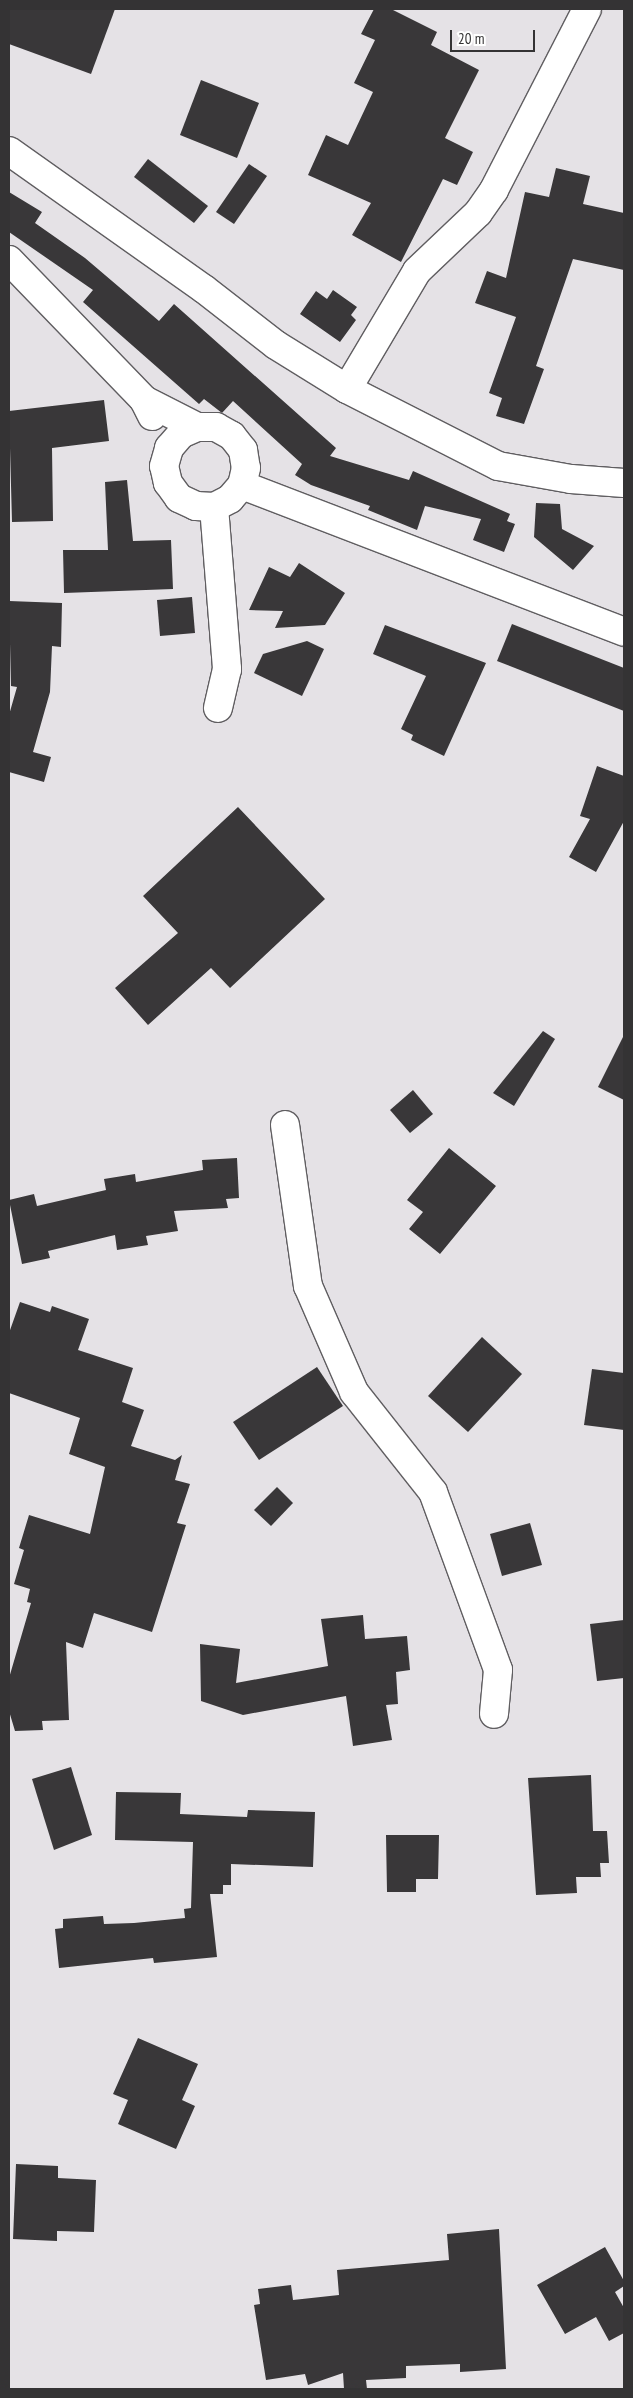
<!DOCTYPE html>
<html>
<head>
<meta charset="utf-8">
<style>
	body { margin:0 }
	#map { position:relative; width:633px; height:2398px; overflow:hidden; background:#e5e2e6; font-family:"PT Sans Narrow",sans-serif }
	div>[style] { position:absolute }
	.building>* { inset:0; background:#393739 }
	.roads { filter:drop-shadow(1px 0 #605e61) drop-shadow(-1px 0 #605e61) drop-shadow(0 1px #605e61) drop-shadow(0 -1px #605e61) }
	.street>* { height:28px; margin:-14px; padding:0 14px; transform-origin:14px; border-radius:14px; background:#fff }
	span { translate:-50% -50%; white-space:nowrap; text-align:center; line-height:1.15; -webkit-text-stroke:5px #fff; paint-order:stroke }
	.frame { position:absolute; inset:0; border:10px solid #343334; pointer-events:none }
	.scale { position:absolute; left:450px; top:30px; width:85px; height:22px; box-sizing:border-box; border:2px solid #343334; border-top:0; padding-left:6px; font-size:15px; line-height:18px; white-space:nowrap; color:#343334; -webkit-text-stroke:4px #fff; paint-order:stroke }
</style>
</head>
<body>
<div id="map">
	<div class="building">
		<i style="clip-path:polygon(9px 9px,115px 9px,91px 74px,9px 44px)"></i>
		<i style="clip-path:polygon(374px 9px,391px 9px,437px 32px,431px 45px,479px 70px,445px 138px,473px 152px,457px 185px,443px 179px,401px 262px,352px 235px,371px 203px,308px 175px,326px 135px,348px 145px,373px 92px,354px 83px,375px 40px,361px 34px)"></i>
		<i style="clip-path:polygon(201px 80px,259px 103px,237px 158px,180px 135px)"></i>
		<i style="clip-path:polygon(148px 159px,208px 206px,194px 223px,134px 177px)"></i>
		<i style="clip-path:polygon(249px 164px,267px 176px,234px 224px,216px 212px)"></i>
		<i style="clip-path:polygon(556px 168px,590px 176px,583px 204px,624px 213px,624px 270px,573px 259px,536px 366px,544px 369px,524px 424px,496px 416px,502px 398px,489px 393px,516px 317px,475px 303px,487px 271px,506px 278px,525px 192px,549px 197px)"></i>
		<i style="clip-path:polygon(9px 192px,42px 212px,35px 223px,85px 258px,159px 321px,174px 304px,336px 448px,330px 456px,409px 480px,413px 471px,510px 514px,507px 521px,515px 524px,504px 552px,473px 540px,481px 519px,425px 506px,417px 530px,368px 510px,370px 506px,311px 485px,295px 475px,302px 464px,233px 401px,222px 413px,204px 399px,199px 404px,83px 302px,93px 290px,9px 232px)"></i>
		<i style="clip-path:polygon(333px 290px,357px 307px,351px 315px,356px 320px,340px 342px,300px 314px,316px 291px,327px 299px)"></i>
		<i style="clip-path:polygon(104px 400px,109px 441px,52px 448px,53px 521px,12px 522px,9px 411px)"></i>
		<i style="clip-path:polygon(127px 480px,133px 541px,171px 540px,173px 589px,64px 593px,63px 550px,108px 550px,105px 482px)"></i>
		<i style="clip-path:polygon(536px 503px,560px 504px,562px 529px,594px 546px,573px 570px,534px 537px)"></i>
		<i style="clip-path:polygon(299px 563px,345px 593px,325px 625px,275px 628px,283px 611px,249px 610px,269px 567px,290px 577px)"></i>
		<i style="clip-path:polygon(192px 597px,195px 633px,160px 636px,157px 600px)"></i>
		<i style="clip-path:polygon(9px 601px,62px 603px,61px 647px,52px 646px,50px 692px,33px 752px,51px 757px,44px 782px,9px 772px,9px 715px,17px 687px,11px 686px)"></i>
		<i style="clip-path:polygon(512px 624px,624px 668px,624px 711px,497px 661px)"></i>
		<i style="clip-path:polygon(385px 625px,486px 663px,444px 756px,411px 740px,413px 735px,401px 729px,426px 676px,373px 654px)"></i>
		<i style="clip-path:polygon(307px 641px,324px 649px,302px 696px,254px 673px,263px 654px)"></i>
		<i style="clip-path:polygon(597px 766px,624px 776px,624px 821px,596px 872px,569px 857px,590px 819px,580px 816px)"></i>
		<i style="clip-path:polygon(238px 807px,325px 899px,230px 988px,211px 968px,148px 1025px,115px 988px,178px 933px,143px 896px)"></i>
		<i style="clip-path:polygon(543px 1031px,555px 1039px,514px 1106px,493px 1093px)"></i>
		<i style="clip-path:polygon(624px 1035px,624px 1100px,598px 1087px)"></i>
		<i style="clip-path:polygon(413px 1090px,433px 1114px,410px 1133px,390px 1110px)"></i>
		<i style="clip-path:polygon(449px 1148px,496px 1186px,440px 1254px,409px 1229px,423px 1212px,407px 1200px)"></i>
		<i style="clip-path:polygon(237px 1158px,239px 1198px,226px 1199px,228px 1208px,174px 1211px,178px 1231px,146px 1236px,148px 1245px,117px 1250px,115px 1235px,48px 1251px,50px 1258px,22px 1264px,9px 1200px,34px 1194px,37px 1206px,106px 1190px,104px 1179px,135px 1174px,136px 1182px,203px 1170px,202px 1160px)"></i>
		<i style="clip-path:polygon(20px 1302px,50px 1312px,52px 1306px,89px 1319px,78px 1350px,133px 1368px,122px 1402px,144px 1410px,131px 1446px,175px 1460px,182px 1455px,175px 1480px,190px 1484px,177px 1523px,186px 1525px,152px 1632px,94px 1613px,83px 1648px,66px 1642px,69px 1720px,42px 1721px,43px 1730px,15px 1731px,9px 1711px,9px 1678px,31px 1603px,27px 1602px,30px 1589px,14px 1584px,24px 1550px,19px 1548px,29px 1515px,90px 1534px,105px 1467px,69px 1454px,80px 1418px,9px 1393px,9px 1333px)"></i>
		<i style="clip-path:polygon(482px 1337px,522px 1374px,468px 1432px,428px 1396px)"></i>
		<i style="clip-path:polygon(317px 1367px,343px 1406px,259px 1460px,233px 1422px)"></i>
		<i style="clip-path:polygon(592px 1369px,624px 1373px,624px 1430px,584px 1425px)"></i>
		<i style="clip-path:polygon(277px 1487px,293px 1503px,271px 1526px,254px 1510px)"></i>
		<i style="clip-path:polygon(530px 1523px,542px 1565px,502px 1576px,490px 1534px)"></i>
		<i style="clip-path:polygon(363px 1615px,365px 1639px,407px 1636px,410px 1670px,396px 1672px,398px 1704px,386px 1705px,392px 1740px,353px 1746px,346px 1696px,243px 1715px,201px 1701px,200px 1644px,240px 1649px,236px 1683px,328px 1666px,321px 1619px)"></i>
		<i style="clip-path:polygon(624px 1620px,624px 1678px,597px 1681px,590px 1624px)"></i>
		<i style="clip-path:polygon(71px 1767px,92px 1835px,54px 1850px,32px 1779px)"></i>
		<i style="clip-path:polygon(591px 1775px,593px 1831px,607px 1831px,609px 1863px,600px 1863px,601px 1877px,576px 1877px,577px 1893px,536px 1895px,528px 1778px)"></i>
		<i style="clip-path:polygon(116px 1792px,181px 1793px,180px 1814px,247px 1817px,248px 1810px,315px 1812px,313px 1867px,231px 1864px,231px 1885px,223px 1885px,223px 1894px,210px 1894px,217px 1957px,154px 1963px,153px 1958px,59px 1968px,55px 1929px,63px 1928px,63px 1919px,103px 1916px,104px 1924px,134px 1923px,185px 1918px,184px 1909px,191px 1908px,193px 1842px,115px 1840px)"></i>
		<i style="clip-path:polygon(386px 1835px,439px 1835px,438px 1879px,416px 1879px,416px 1892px,387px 1892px)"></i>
		<i style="clip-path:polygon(138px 2038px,198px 2064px,182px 2100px,195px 2106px,176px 2149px,118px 2124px,128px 2100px,113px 2094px)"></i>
		<i style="clip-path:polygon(16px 2164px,58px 2166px,58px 2178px,96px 2180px,94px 2232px,57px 2231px,57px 2241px,13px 2239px)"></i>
		<i style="clip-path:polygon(499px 2229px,506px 2369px,460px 2372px,460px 2364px,406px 2366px,406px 2378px,366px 2380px,367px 2389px,344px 2389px,343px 2373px,308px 2385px,305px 2374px,266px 2380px,254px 2305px,260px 2304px,258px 2289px,291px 2285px,293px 2300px,339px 2295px,337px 2270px,449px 2260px,447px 2234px)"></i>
		<i style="clip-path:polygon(605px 2247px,624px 2281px,624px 2286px,615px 2292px,624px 2308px,624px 2333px,609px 2341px,596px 2317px,565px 2334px,537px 2285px)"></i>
	</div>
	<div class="roads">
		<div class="street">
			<i style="left:9px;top:151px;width:239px;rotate:35.3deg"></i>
			<i style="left:204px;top:289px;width:91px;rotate:37.9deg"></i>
			<i style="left:276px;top:345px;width:84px;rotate:31.8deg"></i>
			<i style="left:347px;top:389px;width:169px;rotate:27deg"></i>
			<i style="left:498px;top:466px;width:74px;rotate:10.1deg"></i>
			<i style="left:571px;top:479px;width:53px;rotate:4.3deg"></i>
			<i style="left:9px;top:260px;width:194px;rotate:46deg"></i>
			<i style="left:144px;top:400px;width:18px;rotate:63deg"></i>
			<i style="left:347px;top:389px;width:137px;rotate:-59.3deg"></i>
			<i style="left:417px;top:271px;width:84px;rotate:-43.6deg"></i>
			<i style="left:478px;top:213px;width:28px;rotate:-55deg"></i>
			<i style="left:494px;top:190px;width:203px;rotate:-62.8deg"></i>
			<i style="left:144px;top:400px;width:59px;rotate:27deg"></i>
			<i style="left:197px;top:427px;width:19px"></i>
			<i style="left:216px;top:427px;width:18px;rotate:29deg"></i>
			<i style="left:232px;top:436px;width:18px;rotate:52deg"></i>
			<i style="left:243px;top:450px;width:18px;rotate:81deg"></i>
			<i style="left:246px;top:468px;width:17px;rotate:103deg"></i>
			<i style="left:242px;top:485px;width:18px;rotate:131deg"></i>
			<i style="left:230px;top:499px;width:18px;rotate:153deg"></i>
			<i style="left:214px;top:507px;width:18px;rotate:-177deg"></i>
			<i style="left:196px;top:506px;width:19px;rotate:-155deg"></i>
			<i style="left:179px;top:498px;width:19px;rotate:-126deg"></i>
			<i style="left:168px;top:483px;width:17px;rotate:-103deg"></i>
			<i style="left:164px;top:466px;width:19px;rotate:-74deg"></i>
			<i style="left:169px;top:448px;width:18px;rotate:-49deg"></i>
			<i style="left:181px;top:434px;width:17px;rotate:-24deg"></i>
			<i style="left:242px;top:485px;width:409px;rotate:21deg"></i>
			<i style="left:214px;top:507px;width:163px;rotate:85.4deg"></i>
			<i style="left:227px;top:669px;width:40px;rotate:103deg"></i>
			<i style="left:285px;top:1125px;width:163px;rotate:81.9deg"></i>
			<i style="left:308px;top:1286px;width:116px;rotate:66.5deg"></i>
			<i style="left:354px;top:1392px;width:127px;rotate:51.7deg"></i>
			<i style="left:433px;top:1492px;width:189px;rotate:69.9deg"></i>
			<i style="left:498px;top:1670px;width:44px;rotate:95.2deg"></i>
		</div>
	</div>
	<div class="frame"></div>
	<div class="scale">20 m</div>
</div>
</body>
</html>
